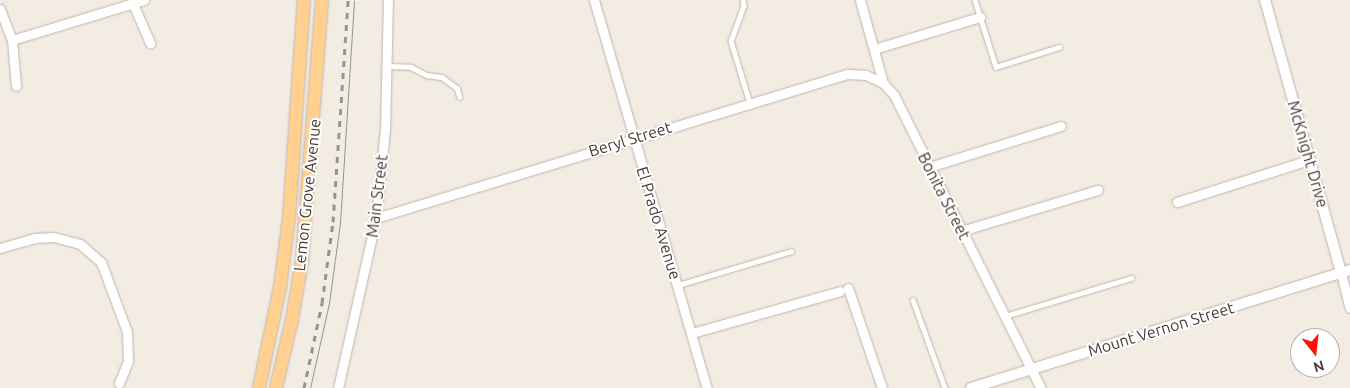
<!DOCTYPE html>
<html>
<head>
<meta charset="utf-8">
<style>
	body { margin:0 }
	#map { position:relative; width:1350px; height:388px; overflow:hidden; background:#f2ece3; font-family:Ubuntu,sans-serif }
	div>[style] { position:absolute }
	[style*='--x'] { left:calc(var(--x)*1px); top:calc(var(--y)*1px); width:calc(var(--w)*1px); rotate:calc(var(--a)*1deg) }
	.roads { filter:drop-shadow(0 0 1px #c1b5a9) drop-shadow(0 0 1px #c1b5a9) }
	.service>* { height:4.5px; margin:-2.25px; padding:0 2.25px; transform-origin:2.25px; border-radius:2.25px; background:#fff }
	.minor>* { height:9px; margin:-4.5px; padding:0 4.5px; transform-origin:4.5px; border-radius:4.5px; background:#fff }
	.tertiary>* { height:10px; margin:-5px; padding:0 5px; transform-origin:5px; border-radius:5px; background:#fff }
	.primary>* { height:12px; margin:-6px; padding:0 6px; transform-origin:6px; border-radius:6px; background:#ffd090 }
	.tram>* { height:1px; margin:-0.5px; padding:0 0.5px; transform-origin:0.5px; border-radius:0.5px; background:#949494 }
	.rail>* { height:3px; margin-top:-1.5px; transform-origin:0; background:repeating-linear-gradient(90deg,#949494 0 6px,transparent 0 12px) }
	span { translate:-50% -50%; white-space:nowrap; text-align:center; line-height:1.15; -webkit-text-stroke:4px #fff; paint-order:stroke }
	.street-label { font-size:16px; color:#443b33 }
	.north { position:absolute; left:1290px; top:328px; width:50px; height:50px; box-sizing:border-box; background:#fff; border:1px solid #b4b1ad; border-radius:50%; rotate:164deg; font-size:14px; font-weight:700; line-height:20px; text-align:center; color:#443b33 }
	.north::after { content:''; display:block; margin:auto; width:18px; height:22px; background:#ff100e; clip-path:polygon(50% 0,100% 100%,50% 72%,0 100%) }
</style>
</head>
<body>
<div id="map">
	<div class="roads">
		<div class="service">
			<i style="--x:743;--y:0;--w:6;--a:81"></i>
			<i style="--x:744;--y:6;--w:37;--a:110"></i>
			<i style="--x:731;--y:41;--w:65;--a:73"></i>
			<i style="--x:975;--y:0;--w:70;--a:72.6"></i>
			<i style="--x:996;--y:67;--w:66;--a:-17.6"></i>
			<i style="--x:388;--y:66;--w:23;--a:2"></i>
			<i style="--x:411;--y:67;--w:18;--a:27"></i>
			<i style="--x:427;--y:75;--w:15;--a:8"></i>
			<i style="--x:442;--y:77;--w:19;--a:36"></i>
			<i style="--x:457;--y:88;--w:9;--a:72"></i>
			<i style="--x:678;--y:285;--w:118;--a:-16.7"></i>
			<i style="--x:913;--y:300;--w:94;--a:70"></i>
			<i style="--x:1005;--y:316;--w:132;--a:-16.8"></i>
		</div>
		<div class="minor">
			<i style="--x:594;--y:0;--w:404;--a:73.8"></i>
			<i style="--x:860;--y:0;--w:86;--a:74.5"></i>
			<i style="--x:883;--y:83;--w:16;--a:47"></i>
			<i style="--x:894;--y:95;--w:328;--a:63.4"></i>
			<i style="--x:133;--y:4;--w:43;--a:66.4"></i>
			<i style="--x:0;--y:9;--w:33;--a:69"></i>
			<i style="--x:12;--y:40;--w:46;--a:85"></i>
			<i style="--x:12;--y:40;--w:138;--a:-16.9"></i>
			<i style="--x:874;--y:49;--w:111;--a:-16.8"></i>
			<i style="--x:929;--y:167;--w:138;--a:-17.3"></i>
			<i style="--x:1177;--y:202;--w:139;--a:-17.7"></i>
			<i style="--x:376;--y:218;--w:493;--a:-17"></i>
			<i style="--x:848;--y:74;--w:18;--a:3"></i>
			<i style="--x:866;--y:75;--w:19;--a:25"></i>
			<i style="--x:961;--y:231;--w:143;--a:-16.7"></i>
			<i style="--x:0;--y:248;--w:36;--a:-16"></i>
			<i style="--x:35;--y:238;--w:19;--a:-3"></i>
			<i style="--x:54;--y:237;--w:27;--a:15"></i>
			<i style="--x:80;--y:244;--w:28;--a:41"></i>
			<i style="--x:101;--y:262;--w:75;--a:69.6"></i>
			<i style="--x:127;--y:332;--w:29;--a:88"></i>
			<i style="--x:128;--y:361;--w:24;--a:112"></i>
			<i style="--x:1341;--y:273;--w:36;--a:76"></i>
			<i style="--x:848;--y:288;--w:106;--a:71.2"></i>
			<i style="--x:692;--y:333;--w:154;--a:-15.8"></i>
			<i style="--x:338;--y:388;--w:174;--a:-77.4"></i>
			<i style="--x:376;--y:218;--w:88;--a:-84.2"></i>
			<i style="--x:385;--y:130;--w:130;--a:-88.7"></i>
		</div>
		<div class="tertiary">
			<i style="--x:1265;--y:0;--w:283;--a:74.4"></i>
			<i style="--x:971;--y:388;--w:397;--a:-17.3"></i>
		</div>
		<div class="primary">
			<i style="--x:259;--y:388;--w:103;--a:-78.3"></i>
			<i style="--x:280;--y:287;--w:70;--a:-82.6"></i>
			<i style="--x:289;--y:218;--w:219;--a:-86.1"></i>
			<i style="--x:276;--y:388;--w:70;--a:-76.8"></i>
			<i style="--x:292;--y:320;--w:61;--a:-80.5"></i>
			<i style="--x:302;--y:260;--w:261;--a:-85.6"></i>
		</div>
	</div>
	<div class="tram">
		<i style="--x:310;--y:388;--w:87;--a:-77.4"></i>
		<i style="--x:329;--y:303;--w:81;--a:-82.2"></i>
		<i style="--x:340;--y:223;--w:223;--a:-86.4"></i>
	</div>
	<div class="rail">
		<i style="--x:304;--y:388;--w:87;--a:-78"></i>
		<i style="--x:322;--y:303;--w:82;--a:-82.3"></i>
		<i style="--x:333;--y:222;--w:223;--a:-86.1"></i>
	</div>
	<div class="street-label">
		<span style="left:630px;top:139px;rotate:-17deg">Beryl Street</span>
		<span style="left:1308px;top:154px;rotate:74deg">McKnight Drive</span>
		<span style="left:307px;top:195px;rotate:-84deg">Lemon Grove Avenue</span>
		<span style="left:377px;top:196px;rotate:-83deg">Main Street</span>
		<span style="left:944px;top:196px;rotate:63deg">Bonita Street</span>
		<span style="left:659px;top:223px;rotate:73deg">El Prado Avenue</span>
		<span style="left:1161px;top:329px;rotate:-17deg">Mount Vernon Street</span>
	</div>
	<div class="north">N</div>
</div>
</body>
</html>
